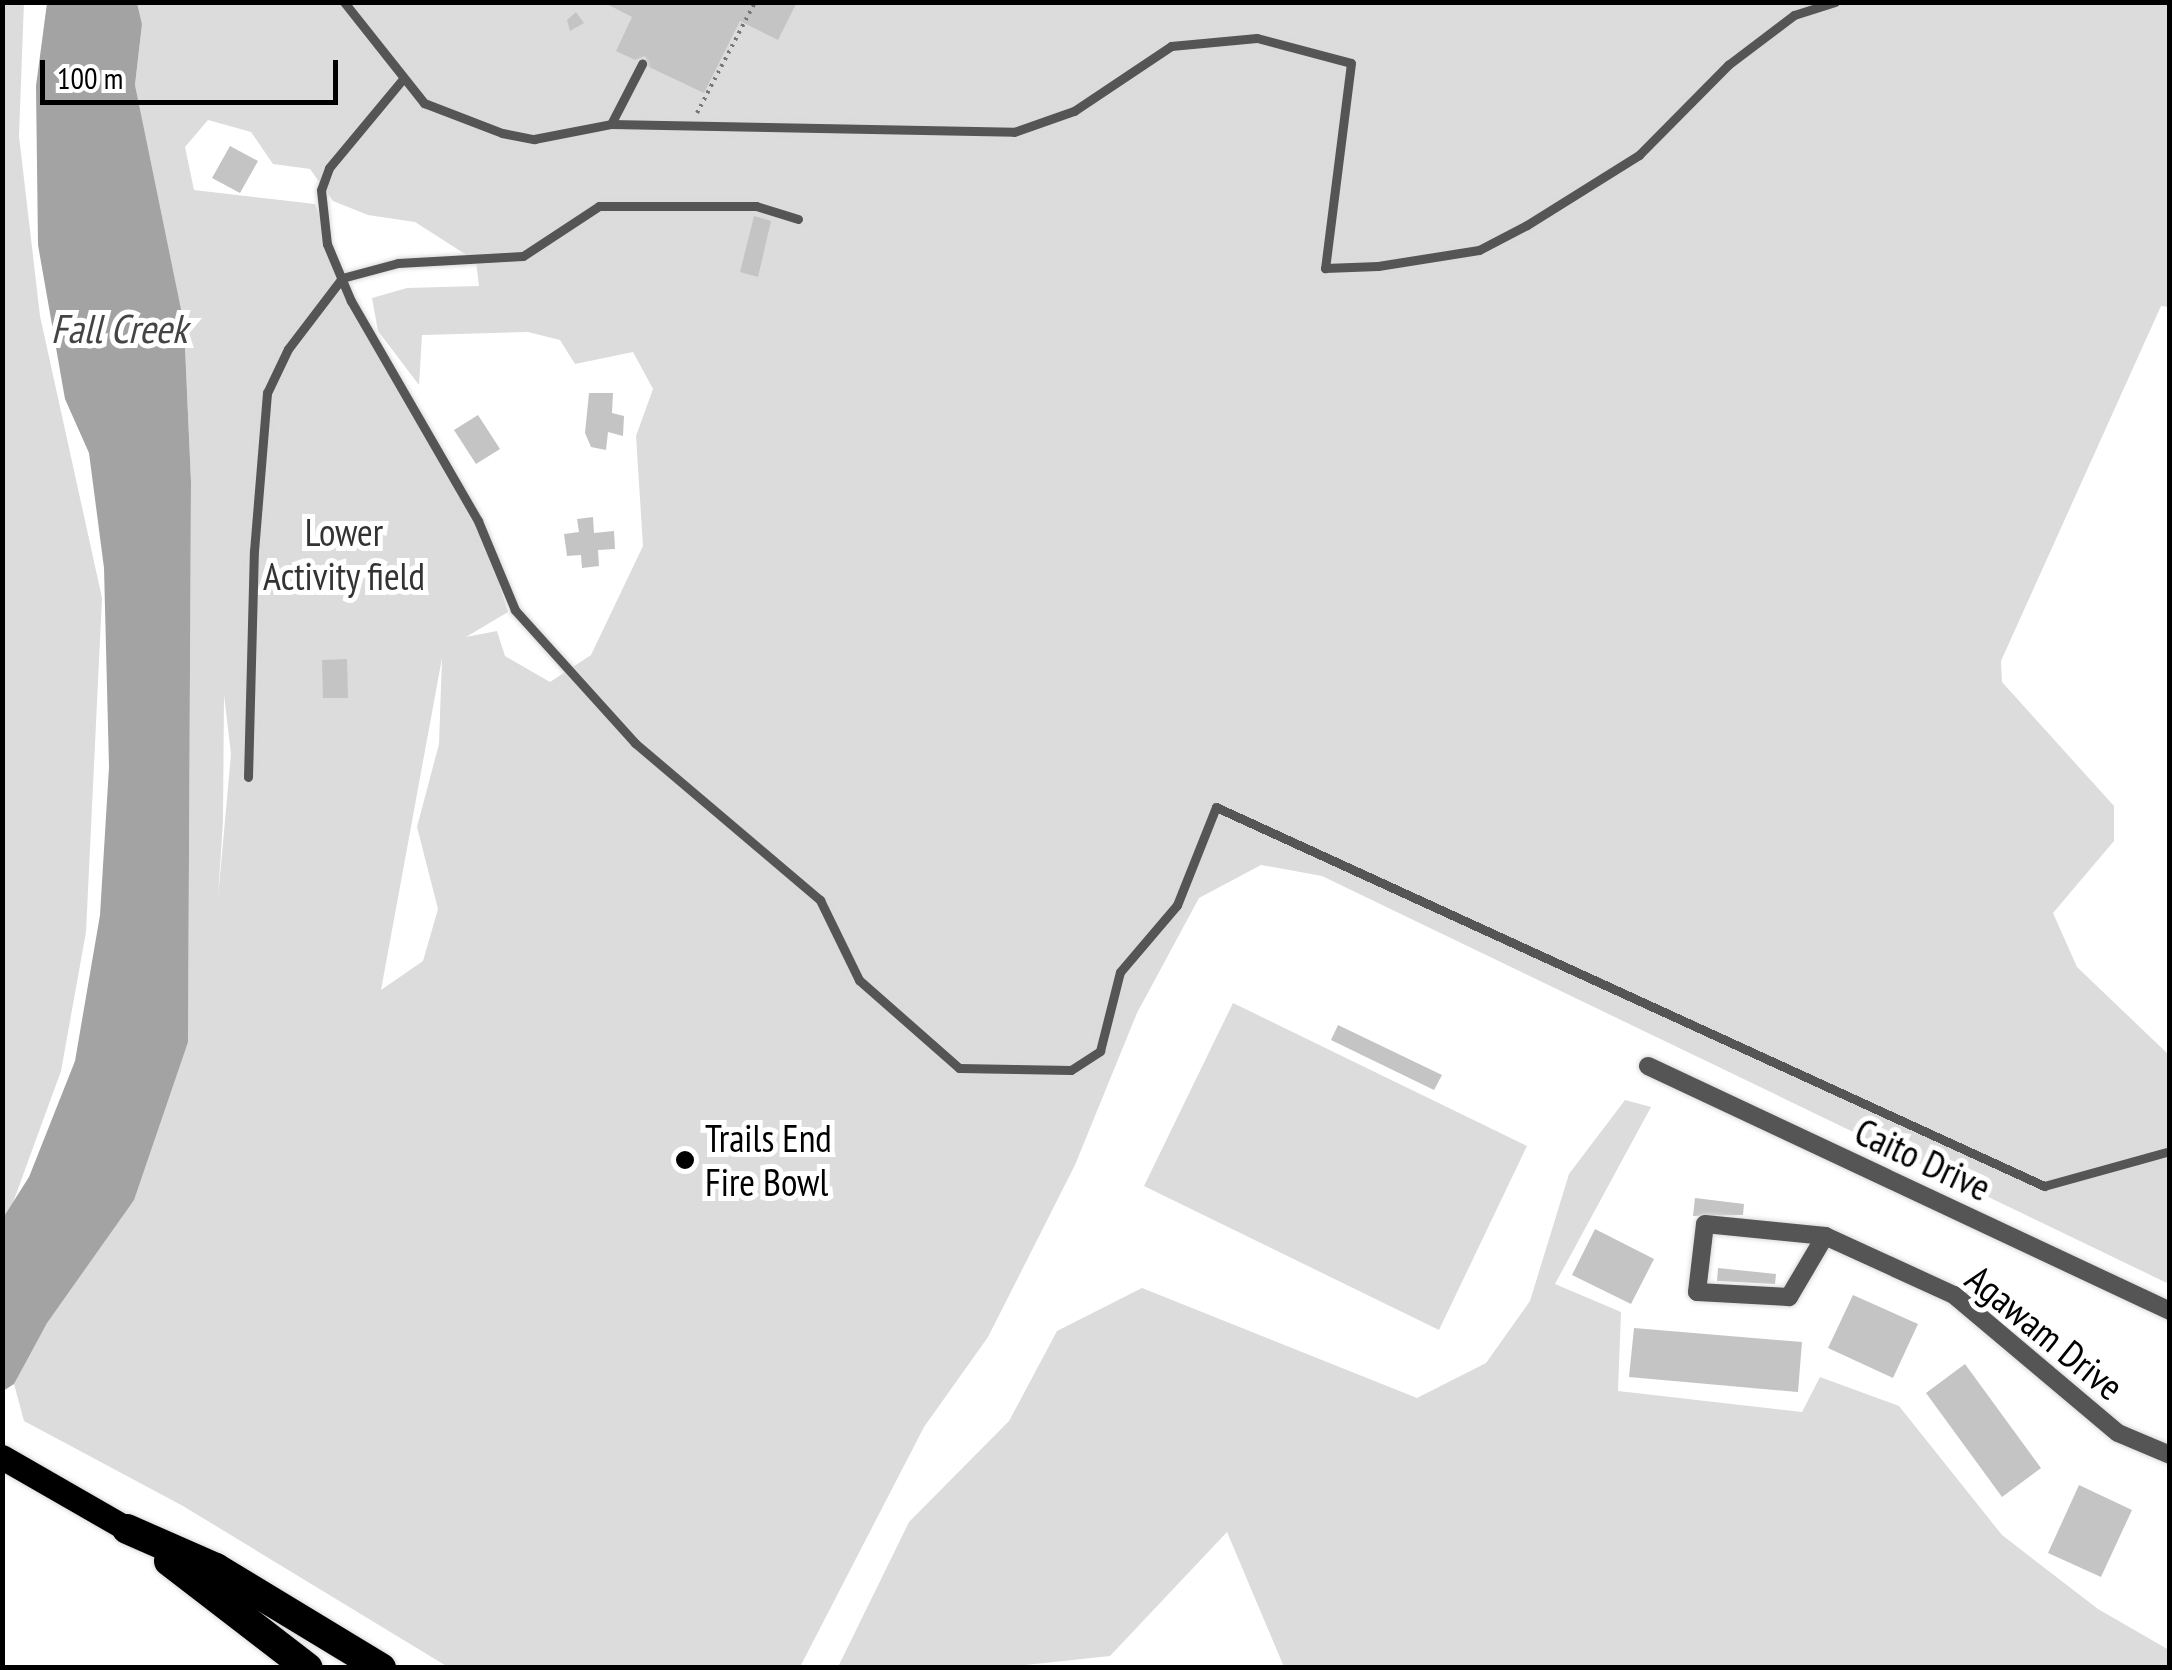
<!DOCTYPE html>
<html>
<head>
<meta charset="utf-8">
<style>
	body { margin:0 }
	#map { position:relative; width:2172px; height:1670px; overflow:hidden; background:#fff; font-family:"PT Sans Narrow",sans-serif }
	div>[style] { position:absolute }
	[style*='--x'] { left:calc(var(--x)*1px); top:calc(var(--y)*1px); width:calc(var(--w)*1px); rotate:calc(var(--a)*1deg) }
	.green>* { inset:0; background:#dcdcdc }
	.water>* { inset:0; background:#a3a3a3 }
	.building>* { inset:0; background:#c4c4c4 }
	.path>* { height:4px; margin-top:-2px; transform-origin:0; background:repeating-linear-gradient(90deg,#777 0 2.5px,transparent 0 7.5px) }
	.roads { filter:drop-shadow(0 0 2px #dbdbdb) drop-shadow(0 0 2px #dbdbdb) }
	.lane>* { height:9px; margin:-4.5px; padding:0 4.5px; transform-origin:4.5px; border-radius:4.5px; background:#555 }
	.street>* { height:18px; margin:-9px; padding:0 9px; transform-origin:9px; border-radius:9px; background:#555 }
	.primary>* { height:25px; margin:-12.5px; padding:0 12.5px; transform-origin:12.5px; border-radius:12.5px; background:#000 }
	.highway>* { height:30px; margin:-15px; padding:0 15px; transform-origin:15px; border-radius:15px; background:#000 }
	.dots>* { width:28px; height:28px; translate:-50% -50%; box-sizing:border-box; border:5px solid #fff; border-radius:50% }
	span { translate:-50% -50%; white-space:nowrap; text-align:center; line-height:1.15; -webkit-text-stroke:10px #fff; paint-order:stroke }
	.park-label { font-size:38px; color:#333 }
	.poi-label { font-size:38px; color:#000 }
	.left { translate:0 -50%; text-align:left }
	.street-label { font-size:38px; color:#000 }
	.water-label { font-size:40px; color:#444; font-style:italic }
	.frame { position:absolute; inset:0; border:5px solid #000; pointer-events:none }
	.scale { position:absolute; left:40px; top:60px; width:298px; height:45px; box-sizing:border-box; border:5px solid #000; border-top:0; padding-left:12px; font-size:30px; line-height:35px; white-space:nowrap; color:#000; -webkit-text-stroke:8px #fff; paint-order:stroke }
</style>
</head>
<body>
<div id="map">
	<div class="green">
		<i style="clip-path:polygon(24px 2px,19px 136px,40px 316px,102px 598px,86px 932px,61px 1071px,3px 1230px,2px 3px)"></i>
		<i style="clip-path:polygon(evenodd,137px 3px,2169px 3px,2169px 307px,2161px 306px,2001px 661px,2002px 682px,2114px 806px,2114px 841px,2053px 913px,2077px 967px,2169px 1055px,2169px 1284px,1322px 876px,1261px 865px,1199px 898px,1137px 1013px,1075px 1165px,988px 1337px,924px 1427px,800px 1667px,448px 1667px,183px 1506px,24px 1421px,14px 1384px,188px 1042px,191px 482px,185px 345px,135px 85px,142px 24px,137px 3px,208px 120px,251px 132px,273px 164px,310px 169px,333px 201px,368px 215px,415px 222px,476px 261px,479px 286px,407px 288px,372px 298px,378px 331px,419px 385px,422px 335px,528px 332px,560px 340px,575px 364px,633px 352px,653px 389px,636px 436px,643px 546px,591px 655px,550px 682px,505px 656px,497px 631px,466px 637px,508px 612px,480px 524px,344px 283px,315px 204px,194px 190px,185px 147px,208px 120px,137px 3px,442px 658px,439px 744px,417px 827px,438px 909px,423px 961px,381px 990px,442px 658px,137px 3px,224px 695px,231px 754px,218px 898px,223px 821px,224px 695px)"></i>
		<i style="clip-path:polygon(1233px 1003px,1527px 1146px,1439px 1330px,1144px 1186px)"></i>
		<i style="clip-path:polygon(1625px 1100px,1651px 1107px,1555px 1284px,1621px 1312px,1618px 1391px,1802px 1412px,1820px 1377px,1899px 1406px,2002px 1535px,2098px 1609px,2169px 1650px,2169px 1667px,1284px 1667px,1227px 1532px,1110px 1656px,998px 1668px,838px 1667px,909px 1522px,1009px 1421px,1057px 1331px,1142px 1288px,1417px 1398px,1486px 1363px,1530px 1301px,1569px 1174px)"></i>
	</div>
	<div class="water">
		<i style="clip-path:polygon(47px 3px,137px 3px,142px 24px,135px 85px,184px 324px,191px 482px,188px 1042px,134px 1200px,47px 1323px,14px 1384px,3px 1391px,3px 1218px,29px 1177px,75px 1061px,100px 915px,109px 767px,104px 568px,89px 453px,65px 399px,38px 245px,36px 86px)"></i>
	</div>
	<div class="building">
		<i style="clip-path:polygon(603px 2px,797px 2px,778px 40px,740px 21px,704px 93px,649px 67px,645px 56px,635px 60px,616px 51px,632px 17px)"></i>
		<i style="clip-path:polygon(576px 12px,584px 23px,570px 31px,567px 20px)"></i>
		<i style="clip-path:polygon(230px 146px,258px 161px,240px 193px,212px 178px)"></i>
		<i style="clip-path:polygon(754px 216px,771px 221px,758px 277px,740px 272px)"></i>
		<i style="clip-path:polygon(589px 393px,613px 393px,612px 413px,624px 416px,623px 436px,608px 432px,606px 450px,591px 447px,585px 433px)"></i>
		<i style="clip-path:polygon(478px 415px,500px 449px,476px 464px,454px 430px)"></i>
		<i style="clip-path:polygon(593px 517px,594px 533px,614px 531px,615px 549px,598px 550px,599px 566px,582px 568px,581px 555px,567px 556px,564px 534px,579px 532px,577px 519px)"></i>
		<i style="clip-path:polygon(395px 569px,396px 586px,367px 588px,366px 571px)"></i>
		<i style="clip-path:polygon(347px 659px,348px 698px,323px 698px,322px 660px)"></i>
		<i style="clip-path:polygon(1338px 1025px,1442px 1075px,1434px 1090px,1331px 1040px)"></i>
		<i style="clip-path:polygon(1695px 1198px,1744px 1204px,1743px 1215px,1693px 1216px)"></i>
		<i style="clip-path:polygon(1595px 1229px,1654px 1259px,1631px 1304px,1572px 1275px)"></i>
		<i style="clip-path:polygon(1718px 1268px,1776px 1274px,1775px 1284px,1717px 1281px)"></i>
		<i style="clip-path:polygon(1989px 1292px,2027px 1323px,2019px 1333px,1981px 1301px)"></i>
		<i style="clip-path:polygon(1853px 1295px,1918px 1324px,1893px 1378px,1828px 1348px)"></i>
		<i style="clip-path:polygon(1634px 1328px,1802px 1342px,1798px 1392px,1629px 1377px)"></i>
		<i style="clip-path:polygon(1965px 1364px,2041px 1468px,2002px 1497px,1926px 1393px)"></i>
		<i style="clip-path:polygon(2079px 1485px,2132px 1510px,2101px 1577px,2048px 1553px)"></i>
	</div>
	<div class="path">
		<i style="--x:697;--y:113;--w:125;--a:-62.4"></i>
	</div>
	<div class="roads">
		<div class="lane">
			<i style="--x:344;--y:2;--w:129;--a:51.6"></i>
			<i style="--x:424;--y:103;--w:84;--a:21"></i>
			<i style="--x:502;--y:133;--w:33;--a:11"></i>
			<i style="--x:534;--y:139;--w:78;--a:-11"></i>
			<i style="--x:611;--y:124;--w:68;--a:-62.7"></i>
			<i style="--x:402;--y:80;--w:114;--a:129.7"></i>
			<i style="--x:329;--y:168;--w:23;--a:110"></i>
			<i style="--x:321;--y:190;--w:54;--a:83.7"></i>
			<i style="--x:327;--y:244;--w:62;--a:67.2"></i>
			<i style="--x:351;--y:301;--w:254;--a:60"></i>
			<i style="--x:478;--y:521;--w:96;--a:67.4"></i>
			<i style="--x:515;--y:610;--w:179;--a:47.9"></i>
			<i style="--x:635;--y:743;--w:243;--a:40.3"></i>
			<i style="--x:820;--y:900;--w:89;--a:64"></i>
			<i style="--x:859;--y:980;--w:133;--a:41.3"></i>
			<i style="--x:959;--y:1068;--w:112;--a:1"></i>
			<i style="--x:1071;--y:1070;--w:35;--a:-33"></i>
			<i style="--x:1100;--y:1051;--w:81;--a:-75.8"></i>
			<i style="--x:1120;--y:972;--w:88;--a:-49.6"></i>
			<i style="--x:1177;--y:905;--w:105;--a:-68.3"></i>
			<i style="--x:1216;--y:807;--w:911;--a:24.59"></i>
			<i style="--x:2044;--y:1186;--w:131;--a:-15.5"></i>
			<i style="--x:611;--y:124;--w:403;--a:1.1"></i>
			<i style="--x:1014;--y:132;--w:64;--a:-19.3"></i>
			<i style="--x:1074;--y:111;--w:117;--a:-33.8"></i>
			<i style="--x:1171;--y:46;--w:86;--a:-5.3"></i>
			<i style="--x:1257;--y:38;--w:97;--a:14.9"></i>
			<i style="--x:1351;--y:63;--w:207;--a:97.2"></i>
			<i style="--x:1325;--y:268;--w:53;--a:-2.2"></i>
			<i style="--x:1378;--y:266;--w:102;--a:-9"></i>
			<i style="--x:1479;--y:250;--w:54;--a:-27.5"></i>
			<i style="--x:1527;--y:225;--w:132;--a:-32"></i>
			<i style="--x:1639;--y:155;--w:127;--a:-45.3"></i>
			<i style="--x:1728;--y:65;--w:83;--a:-37.1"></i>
			<i style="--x:1794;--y:15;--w:43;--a:-17.6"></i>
			<i style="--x:248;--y:777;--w:226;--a:-88.5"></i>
			<i style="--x:254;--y:551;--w:159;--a:-85.3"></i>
			<i style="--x:267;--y:393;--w:49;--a:-64.5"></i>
			<i style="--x:288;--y:349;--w:89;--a:-52.7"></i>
			<i style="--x:342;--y:278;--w:58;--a:-15"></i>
			<i style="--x:398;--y:263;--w:125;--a:-3.2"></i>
			<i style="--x:523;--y:256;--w:91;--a:-33.3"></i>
			<i style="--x:599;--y:206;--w:157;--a:0"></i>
			<i style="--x:756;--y:206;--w:44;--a:17.2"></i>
		</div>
		<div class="street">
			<i style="--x:1648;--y:1066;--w:577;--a:25.14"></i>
			<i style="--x:1705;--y:1224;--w:121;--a:5.7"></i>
			<i style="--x:1825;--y:1236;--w:71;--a:120.5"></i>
			<i style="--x:1789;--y:1297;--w:92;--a:-176.9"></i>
			<i style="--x:1697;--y:1292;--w:68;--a:-83.3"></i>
			<i style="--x:1825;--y:1236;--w:142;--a:24.6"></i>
			<i style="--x:1954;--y:1295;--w:214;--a:40.1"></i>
			<i style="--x:2118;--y:1433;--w:56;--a:22.9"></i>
		</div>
		<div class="primary">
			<i style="--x:2;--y:1457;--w:144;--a:29.9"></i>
		</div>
		<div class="highway">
			<i style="--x:127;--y:1529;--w:97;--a:23.7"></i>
			<i style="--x:216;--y:1568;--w:193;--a:31.2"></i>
			<i style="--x:169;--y:1561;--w:175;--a:37.6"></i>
		</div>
	</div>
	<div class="dots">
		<i style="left:685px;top:1160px;background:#000"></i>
	</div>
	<div class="park-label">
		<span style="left:344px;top:554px">Lower<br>Activity field</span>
	</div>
	<div class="poi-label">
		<span class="left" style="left:705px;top:1160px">Trails End<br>Fire Bowl</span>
	</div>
	<div class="street-label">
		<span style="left:1923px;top:1159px;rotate:25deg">Caito Drive</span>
		<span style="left:2045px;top:1332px;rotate:39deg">Agawam Drive</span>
	</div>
	<div class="water-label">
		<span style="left:119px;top:328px">Fall Creek</span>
	</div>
	<div class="frame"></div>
	<div class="scale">100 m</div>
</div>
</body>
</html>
